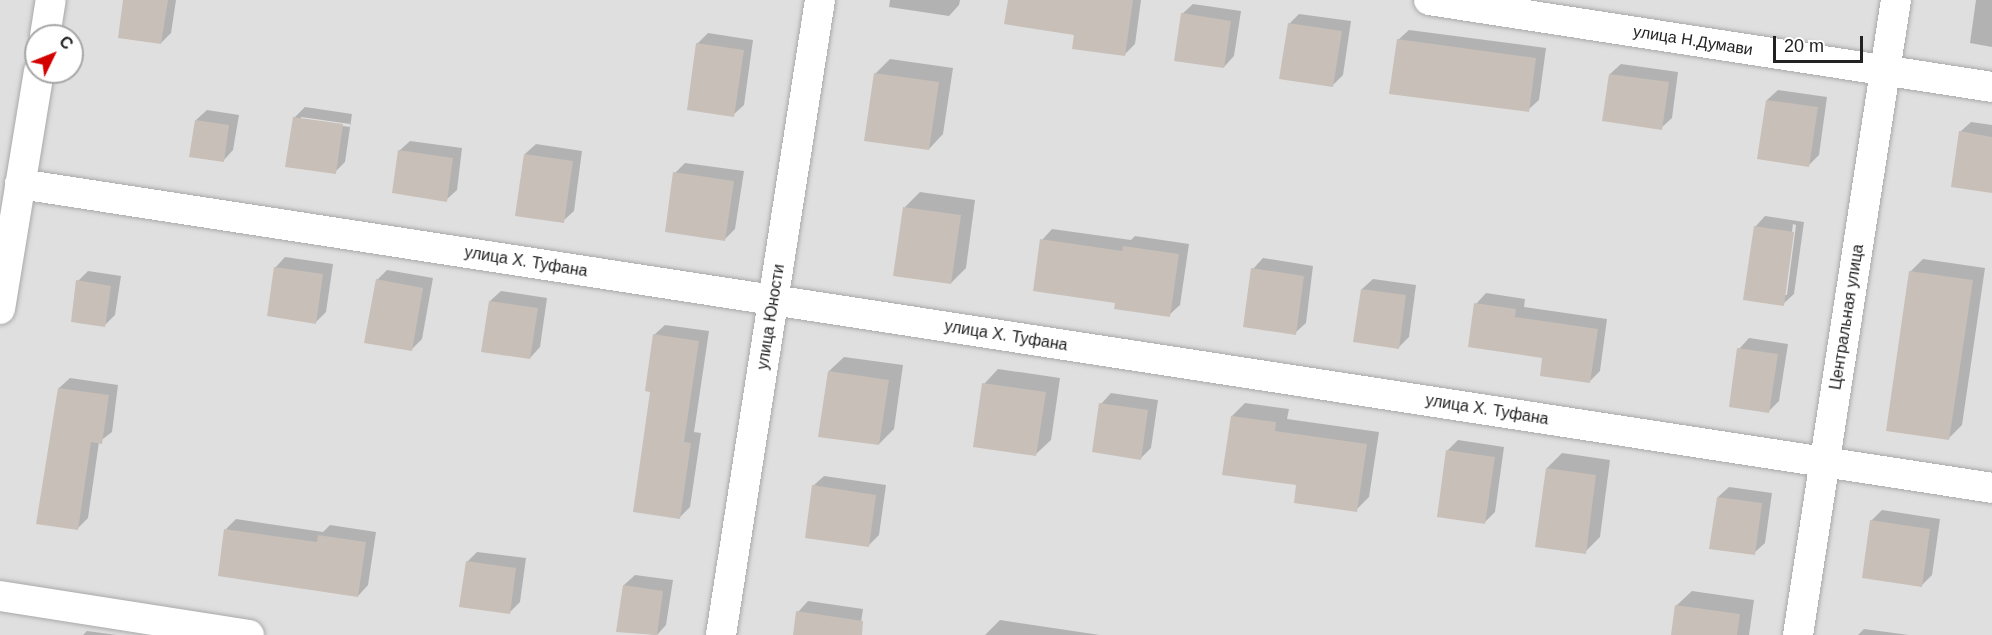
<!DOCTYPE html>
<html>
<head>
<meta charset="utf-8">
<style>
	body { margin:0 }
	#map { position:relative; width:1992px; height:635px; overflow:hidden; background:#f2efe9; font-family:Arial,sans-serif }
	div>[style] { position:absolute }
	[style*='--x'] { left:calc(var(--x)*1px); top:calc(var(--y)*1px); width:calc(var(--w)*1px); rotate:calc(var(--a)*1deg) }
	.residential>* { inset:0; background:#e0dfdf }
	.shadow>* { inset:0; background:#0003 }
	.building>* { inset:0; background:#c7bfb8 }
	.roads { filter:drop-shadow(0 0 2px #a9a9a9) drop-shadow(0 0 2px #a9a9a9) }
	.minor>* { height:30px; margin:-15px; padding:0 15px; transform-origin:15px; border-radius:15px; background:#fff }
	span { translate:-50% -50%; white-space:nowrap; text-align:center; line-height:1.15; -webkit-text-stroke:4.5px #fff; paint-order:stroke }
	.street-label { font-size:16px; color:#222 }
	.north { position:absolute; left:24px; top:24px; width:60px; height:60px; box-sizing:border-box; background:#fff; border:2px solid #a7a7a7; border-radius:50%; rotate:47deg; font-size:16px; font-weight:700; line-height:24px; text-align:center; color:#222 }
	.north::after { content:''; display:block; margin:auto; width:21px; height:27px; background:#d40000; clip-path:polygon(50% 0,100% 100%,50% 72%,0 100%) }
	.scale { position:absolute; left:1773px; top:36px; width:90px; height:27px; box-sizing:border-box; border:3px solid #222; border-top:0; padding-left:8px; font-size:18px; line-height:21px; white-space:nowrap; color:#222; -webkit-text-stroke:4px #fff; paint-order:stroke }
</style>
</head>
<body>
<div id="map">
	<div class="residential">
		<i style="clip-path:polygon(evenodd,0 0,1992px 0,1992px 635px,0 635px,0 0,36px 36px,72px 36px,72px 72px,36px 72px,36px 36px)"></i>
	</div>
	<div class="shadow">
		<i style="clip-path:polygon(125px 0,176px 0,171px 33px,161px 43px)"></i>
		<i style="clip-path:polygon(890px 0,960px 0,959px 5px,949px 16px,889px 7px)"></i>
		<i style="clip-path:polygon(1009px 0,1141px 0,1135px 44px,1124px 55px)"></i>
		<i style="clip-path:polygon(1976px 0,1992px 0,1992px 47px,1970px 43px)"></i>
		<i style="clip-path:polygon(1193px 4px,1241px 11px,1234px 56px,1224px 67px,1182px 14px)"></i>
		<i style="clip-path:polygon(1299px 14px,1351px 21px,1343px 75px,1333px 85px,1289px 24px)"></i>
		<i style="clip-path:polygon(1409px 30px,1546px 48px,1539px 100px,1528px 110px,1398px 40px)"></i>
		<i style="clip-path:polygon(708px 33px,753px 40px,744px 105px,733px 115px,697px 44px)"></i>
		<i style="clip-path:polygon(890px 59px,953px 68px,943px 134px,929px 149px,875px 74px)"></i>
		<i style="clip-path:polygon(1621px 64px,1678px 72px,1672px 118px,1661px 128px,1610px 74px)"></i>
		<i style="clip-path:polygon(1778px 90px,1827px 97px,1819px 155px,1809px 165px,1767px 100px)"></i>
		<i style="clip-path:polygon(evenodd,305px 107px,352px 114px,345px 162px,335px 172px,294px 118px,305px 107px,301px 117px,350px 124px,350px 127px,301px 120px,301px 117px)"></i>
		<i style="clip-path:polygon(207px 110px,239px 115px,233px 150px,223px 161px,196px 120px)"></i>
		<i style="clip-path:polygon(1971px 122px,1992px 125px,1992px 191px,1960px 132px)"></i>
		<i style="clip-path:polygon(410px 141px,462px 148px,457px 190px,446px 200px,399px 151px)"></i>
		<i style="clip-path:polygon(536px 144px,582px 151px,574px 211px,563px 221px,525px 154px)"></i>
		<i style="clip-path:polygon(685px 163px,744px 171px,735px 229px,725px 239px,675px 173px)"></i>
		<i style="clip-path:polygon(920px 192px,975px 200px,966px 268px,951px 283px,905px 207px)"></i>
		<i style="clip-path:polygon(evenodd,1765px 216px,1804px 222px,1794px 294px,1783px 304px,1755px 227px,1765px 216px,1793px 224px,1796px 225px,1787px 295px,1784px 295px,1793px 224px)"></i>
		<i style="clip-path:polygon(1052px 229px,1131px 240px,1135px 236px,1189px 244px,1180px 305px,1169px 315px,1117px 301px,1042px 240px)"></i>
		<i style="clip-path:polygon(285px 257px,333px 264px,326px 312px,316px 322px,275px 268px)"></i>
		<i style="clip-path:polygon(1263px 258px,1313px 266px,1306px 323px,1295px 333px,1253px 269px)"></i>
		<i style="clip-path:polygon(1923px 259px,1985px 268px,1962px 425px,1949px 438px,1910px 272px)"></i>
		<i style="clip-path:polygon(387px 270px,433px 278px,422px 339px,412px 349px,377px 280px)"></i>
		<i style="clip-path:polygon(88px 271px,121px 276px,115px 315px,105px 325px,78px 281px)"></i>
		<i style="clip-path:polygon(1373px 279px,1416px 285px,1409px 337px,1399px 347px,1362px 289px)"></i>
		<i style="clip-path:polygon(501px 291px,547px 298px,540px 347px,530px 358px,490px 301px)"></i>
		<i style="clip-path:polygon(1486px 293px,1525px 299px,1524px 307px,1607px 319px,1600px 371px,1589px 382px,1544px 357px,1476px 304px)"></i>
		<i style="clip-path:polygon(665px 325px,709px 331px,694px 432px,701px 433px,690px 507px,680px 517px,652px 390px,654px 335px)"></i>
		<i style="clip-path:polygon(1749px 338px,1788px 344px,1779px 401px,1769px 411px,1739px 349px)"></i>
		<i style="clip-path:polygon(844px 357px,903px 365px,894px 429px,879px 444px,829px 371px)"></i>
		<i style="clip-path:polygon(998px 369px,1060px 378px,1051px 440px,1036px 454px,984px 384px)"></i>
		<i style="clip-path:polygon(70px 378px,118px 385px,112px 432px,99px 442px,88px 518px,78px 528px,59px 388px)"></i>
		<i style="clip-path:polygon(1111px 393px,1158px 400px,1151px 448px,1141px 458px,1101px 404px)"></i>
		<i style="clip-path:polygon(1245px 403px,1289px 409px,1287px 419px,1379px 432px,1369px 497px,1356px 510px,1232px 416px)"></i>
		<i style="clip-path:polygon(1458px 440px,1504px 447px,1495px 512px,1485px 522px,1448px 450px)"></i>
		<i style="clip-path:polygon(1562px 453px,1610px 460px,1600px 537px,1585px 552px,1547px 468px)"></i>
		<i style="clip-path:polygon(824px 476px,886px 485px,879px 535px,868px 546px,813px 486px)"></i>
		<i style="clip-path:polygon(1729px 487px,1772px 493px,1765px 543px,1754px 553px,1718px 497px)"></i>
		<i style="clip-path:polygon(1882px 510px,1940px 519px,1932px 575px,1921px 586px,1871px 521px)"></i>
		<i style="clip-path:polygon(236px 519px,323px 532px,330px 525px,376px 532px,368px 585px,358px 596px,226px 529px)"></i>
		<i style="clip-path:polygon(477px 552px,526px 558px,520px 602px,509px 613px,467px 562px)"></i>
		<i style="clip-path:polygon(635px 575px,673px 580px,666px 625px,657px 635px,618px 630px,624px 585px)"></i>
		<i style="clip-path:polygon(1692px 591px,1754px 600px,1749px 635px,1673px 635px,1677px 605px)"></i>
		<i style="clip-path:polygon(808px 601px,863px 609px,859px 635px,794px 635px,798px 612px)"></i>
		<i style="clip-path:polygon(1000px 620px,1100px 635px,985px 635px)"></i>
		<i style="clip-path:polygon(1864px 629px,1909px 635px,1858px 635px)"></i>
		<i style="clip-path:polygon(87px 631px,117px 635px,83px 635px)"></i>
	</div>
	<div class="building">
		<i style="clip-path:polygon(123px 0,168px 0,161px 44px,118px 38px)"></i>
		<i style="clip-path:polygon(1008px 0,1133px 0,1125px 56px,1072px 49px,1074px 35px,1004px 24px)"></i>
		<i style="clip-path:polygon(1181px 13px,1231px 21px,1224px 68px,1174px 61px)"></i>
		<i style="clip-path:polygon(1288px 23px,1342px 31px,1333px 87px,1279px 79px)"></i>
		<i style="clip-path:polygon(1397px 39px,1536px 58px,1529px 112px,1389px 94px)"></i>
		<i style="clip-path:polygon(696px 43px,744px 50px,734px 117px,687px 110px)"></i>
		<i style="clip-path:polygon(874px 73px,939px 82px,929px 150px,864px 141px)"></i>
		<i style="clip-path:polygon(1609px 74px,1669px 82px,1662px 130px,1602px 121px)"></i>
		<i style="clip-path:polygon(1766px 100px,1818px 107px,1809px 167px,1757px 159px)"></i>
		<i style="clip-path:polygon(293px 117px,343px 124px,336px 174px,285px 167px)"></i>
		<i style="clip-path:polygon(195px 120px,229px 125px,224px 162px,189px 157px)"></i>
		<i style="clip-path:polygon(1959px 131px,1992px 137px,1992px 193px,1951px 187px)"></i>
		<i style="clip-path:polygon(398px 150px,453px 158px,447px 202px,392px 193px)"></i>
		<i style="clip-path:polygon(524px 154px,573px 161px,564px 223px,515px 216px)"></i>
		<i style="clip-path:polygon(673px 172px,734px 181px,725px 241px,665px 232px)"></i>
		<i style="clip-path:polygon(903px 207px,961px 215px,951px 284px,893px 276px)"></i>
		<i style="clip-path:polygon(1754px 226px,1794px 232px,1784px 306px,1743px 300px)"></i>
		<i style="clip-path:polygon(1040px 239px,1122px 251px,1123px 246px,1179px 254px,1170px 317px,1114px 309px,1115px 303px,1033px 291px)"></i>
		<i style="clip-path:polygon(274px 267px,323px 274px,316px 324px,267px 316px)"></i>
		<i style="clip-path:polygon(1251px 268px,1304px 276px,1296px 335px,1243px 327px)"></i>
		<i style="clip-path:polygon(1909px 271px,1973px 280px,1949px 440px,1886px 431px)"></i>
		<i style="clip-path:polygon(376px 279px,423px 288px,412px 351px,364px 343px)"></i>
		<i style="clip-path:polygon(76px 280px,111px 286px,105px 327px,71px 322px)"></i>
		<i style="clip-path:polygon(1361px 289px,1406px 295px,1399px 349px,1353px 342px)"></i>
		<i style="clip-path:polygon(489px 301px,538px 308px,530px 359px,481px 352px)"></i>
		<i style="clip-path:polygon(1474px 303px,1516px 309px,1515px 317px,1598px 329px,1590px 383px,1540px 376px,1542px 358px,1468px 347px)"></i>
		<i style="clip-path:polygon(653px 334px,699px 341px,684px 442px,691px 443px,680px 519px,633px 512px,650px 392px,645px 391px)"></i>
		<i style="clip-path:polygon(1737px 348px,1778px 354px,1769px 413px,1729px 407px)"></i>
		<i style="clip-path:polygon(828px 371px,889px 380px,879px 445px,818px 437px)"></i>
		<i style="clip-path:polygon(982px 383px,1046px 392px,1036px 456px,973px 447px)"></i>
		<i style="clip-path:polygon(58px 388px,109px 395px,102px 444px,91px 442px,78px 530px,36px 524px)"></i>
		<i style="clip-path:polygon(1099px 403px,1148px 410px,1141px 460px,1092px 452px)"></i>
		<i style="clip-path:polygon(1231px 416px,1276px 422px,1275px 431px,1367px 444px,1357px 512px,1294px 503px,1296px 485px,1222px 475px)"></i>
		<i style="clip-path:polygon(1446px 450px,1495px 457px,1485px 524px,1437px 517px)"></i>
		<i style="clip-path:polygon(1546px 468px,1596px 475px,1586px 554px,1535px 547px)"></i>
		<i style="clip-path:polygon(812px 485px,876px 495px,869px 547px,805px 538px)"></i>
		<i style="clip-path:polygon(1717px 497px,1762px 503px,1755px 555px,1709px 549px)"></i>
		<i style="clip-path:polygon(1870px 520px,1930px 529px,1922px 587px,1862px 578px)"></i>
		<i style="clip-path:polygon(224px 529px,317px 542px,318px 535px,366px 542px,358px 597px,218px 576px)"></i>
		<i style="clip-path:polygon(466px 561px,516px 568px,510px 614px,459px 607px)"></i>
		<i style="clip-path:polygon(623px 585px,663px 591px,657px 635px,616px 632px)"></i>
		<i style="clip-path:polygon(1675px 605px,1740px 614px,1737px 635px,1671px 635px)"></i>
		<i style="clip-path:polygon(796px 611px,863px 621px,862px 635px,793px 635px)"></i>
	</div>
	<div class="roads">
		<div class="minor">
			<i style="--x:1429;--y:0;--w:570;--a:8.78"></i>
			<i style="--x:45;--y:36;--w:36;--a:-81"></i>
			<i style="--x:20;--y:184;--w:1995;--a:8.76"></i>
			<i style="--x:0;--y:309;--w:240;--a:-80.7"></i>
			<i style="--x:0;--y:596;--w:252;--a:8.9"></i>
			<i style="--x:721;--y:635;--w:643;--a:-81.14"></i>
			<i style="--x:1798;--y:635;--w:643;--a:-81.23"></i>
		</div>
	</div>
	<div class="street-label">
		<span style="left:1693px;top:41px;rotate:9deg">улица Н.Думави</span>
		<span style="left:526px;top:262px;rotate:9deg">улица Х. Туфана</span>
		<span style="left:771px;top:317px;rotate:-81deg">улица Юности</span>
		<span style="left:1847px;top:317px;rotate:-81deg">Центральная улица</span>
		<span style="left:1006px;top:336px;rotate:9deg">улица Х. Туфана</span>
		<span style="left:1487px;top:410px;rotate:9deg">улица Х. Туфана</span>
	</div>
	<div class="north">С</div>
	<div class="scale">20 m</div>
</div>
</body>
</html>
